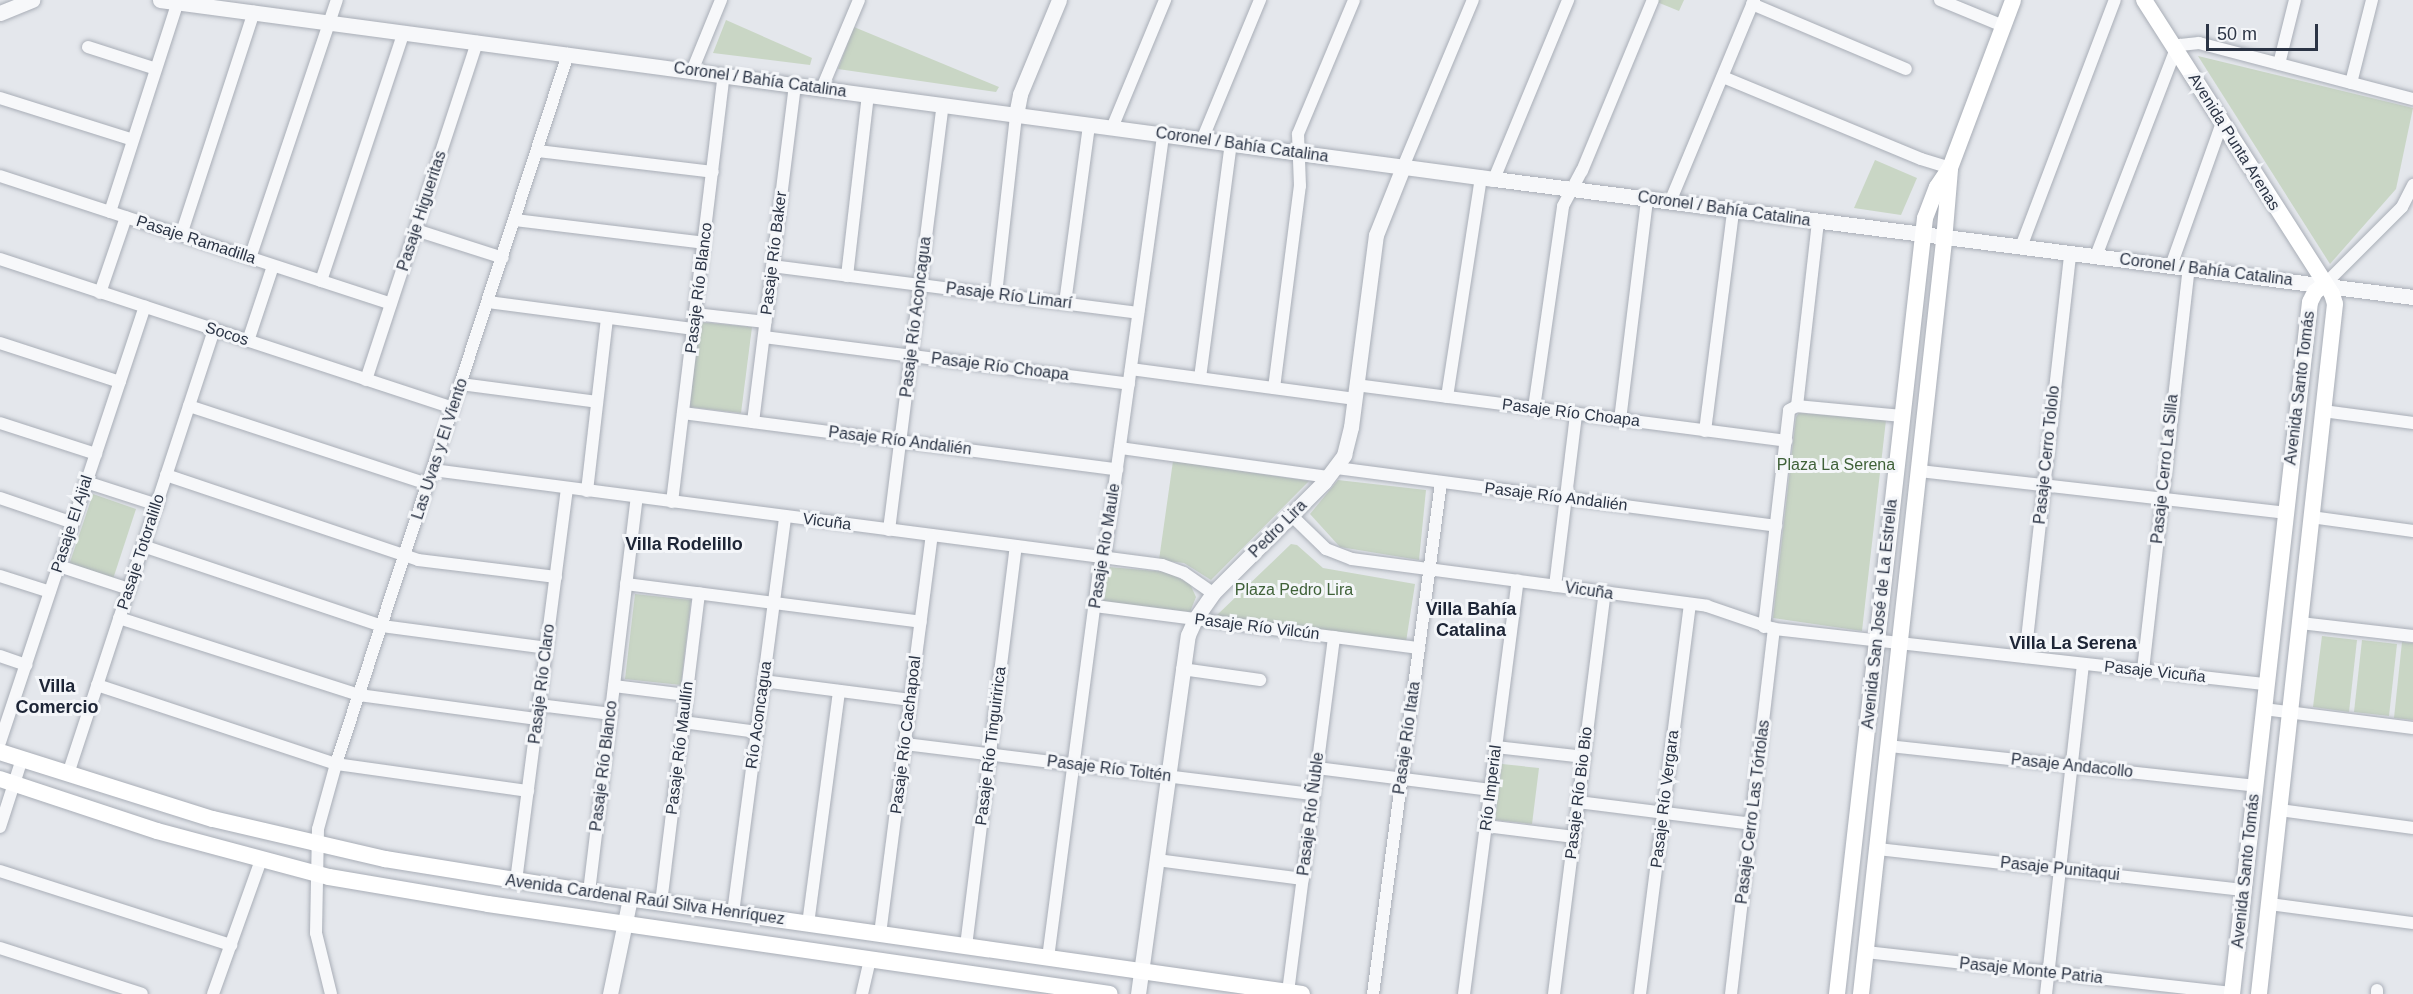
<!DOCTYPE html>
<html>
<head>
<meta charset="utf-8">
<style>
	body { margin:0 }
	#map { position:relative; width:2413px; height:994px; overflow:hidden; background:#e4e7ec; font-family:Arial,sans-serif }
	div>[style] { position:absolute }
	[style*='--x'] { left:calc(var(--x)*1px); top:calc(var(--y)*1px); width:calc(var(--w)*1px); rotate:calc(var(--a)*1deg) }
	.green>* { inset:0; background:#c9d6c5 }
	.roads { filter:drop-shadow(0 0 2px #a9aeb7) drop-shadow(0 0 2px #a9aeb7) }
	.minor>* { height:12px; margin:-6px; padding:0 6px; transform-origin:6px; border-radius:6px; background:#f7f8fa }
	.tertiary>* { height:15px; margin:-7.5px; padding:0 7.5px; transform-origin:7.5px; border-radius:7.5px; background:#f7f8fa }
	.secondary>* { height:16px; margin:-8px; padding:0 8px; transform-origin:8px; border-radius:8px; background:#fff }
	span { translate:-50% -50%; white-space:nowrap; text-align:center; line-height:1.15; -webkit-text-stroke:6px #f4f6f9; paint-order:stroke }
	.street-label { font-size:16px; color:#2b3445 }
	.park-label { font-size:16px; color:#3f6138 }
	.neighbourhood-label { font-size:18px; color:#1d2536; font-weight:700 }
	.scale { position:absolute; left:2206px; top:24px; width:112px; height:27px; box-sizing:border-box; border:3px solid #2b3445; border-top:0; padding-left:8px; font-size:18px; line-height:21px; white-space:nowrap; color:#2b3445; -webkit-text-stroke:4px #f4f6f9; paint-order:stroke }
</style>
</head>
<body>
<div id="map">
	<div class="green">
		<i style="clip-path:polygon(1658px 0,1684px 0,1679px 11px,1657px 2px)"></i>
		<i style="clip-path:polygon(726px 20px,812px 58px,810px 65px,713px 53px)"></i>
		<i style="clip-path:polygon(854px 27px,999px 87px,996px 92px,838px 69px)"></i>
		<i style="clip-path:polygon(2198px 56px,2413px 108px,2396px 189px,2330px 264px)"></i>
		<i style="clip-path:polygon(1875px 160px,1917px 178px,1901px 215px,1854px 208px)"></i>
		<i style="clip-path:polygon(699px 322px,752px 327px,741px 413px,690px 407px)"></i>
		<i style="clip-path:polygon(1799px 413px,1886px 420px,1862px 631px,1773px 618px,1796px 417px)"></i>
		<i style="clip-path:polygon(1173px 461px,1309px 481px,1211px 580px,1184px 563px,1159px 560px)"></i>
		<i style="clip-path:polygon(1338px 480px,1426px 490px,1419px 560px,1340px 547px,1310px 514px)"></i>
		<i style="clip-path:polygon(93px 494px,136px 509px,113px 579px,69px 565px)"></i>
		<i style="clip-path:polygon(1291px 544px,1297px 545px,1323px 568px,1415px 584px,1406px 642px,1216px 616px)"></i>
		<i style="clip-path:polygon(1109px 567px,1167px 572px,1190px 584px,1196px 597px,1190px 612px,1105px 602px,1101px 597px,1104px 572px)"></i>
		<i style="clip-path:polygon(635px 594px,691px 600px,681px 685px,625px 679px)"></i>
		<i style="clip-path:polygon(2322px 636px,2357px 640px,2349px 712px,2313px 707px)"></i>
		<i style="clip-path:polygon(2362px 640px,2397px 644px,2389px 716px,2354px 712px)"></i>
		<i style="clip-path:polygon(2402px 642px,2413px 643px,2413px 720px,2394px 718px)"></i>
		<i style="clip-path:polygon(1502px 764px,1539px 768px,1532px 824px,1495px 820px)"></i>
	</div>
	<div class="roads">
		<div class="minor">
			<i style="--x:1940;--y:0;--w:68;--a:22.4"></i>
			<i style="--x:1752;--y:4;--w:167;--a:22.9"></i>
			<i style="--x:88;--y:47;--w:71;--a:17.9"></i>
			<i style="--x:2279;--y:64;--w:66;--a:-76"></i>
			<i style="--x:692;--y:71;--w:77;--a:-67.8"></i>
			<i style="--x:1723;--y:77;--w:214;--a:22.5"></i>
			<i style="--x:1921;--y:159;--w:30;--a:17"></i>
			<i style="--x:2351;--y:83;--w:86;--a:-75.8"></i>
			<i style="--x:822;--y:88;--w:95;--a:-67.2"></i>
			<i style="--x:0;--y:98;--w:139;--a:17.5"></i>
			<i style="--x:1112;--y:128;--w:139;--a:-67.5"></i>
			<i style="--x:1202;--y:140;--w:152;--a:-67.5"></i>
			<i style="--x:538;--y:151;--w:176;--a:6.8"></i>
			<i style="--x:1403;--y:167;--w:181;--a:-67.3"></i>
			<i style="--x:0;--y:176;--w:411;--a:18.1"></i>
			<i style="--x:1494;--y:179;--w:194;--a:-67.5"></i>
			<i style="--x:1670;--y:202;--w:219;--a:-67.4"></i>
			<i style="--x:110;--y:212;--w:221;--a:-72.1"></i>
			<i style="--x:515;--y:220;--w:190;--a:6.9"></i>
			<i style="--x:416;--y:230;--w:91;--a:17.8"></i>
			<i style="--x:181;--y:235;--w:235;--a:-71.9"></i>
			<i style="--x:2021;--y:247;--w:264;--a:-69.2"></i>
			<i style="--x:2096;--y:256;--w:222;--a:-68.9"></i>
			<i style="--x:2176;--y:49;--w:6;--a:-45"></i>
			<i style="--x:2180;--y:45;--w:19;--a:-6"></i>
			<i style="--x:2199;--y:43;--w:221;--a:14.7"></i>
			<i style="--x:250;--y:258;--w:272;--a:-71.4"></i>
			<i style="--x:0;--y:259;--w:477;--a:18.2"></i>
			<i style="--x:772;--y:266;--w:369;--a:7.3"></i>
			<i style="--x:2171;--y:266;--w:152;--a:-70.4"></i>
			<i style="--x:847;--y:276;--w:182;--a:-83.4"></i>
			<i style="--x:321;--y:281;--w:262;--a:-71.6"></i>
			<i style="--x:2324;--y:285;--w:110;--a:-45"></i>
			<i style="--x:2402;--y:207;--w:25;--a:-63"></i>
			<i style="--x:100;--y:293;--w:80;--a:-71.1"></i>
			<i style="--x:996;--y:294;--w:180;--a:-83.6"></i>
			<i style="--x:488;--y:302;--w:208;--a:7.5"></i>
			<i style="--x:1065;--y:303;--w:180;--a:-82.3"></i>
			<i style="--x:695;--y:314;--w:71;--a:6.4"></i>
			<i style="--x:764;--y:337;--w:368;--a:7.3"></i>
			<i style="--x:248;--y:341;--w:79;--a:-71.6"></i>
			<i style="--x:0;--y:343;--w:126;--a:18"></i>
			<i style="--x:1131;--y:369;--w:226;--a:7.6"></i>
			<i style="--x:1200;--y:378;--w:236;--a:-82.5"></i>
			<i style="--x:366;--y:380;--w:356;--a:-71.8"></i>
			<i style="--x:461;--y:384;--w:137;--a:7.5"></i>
			<i style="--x:1356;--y:385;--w:434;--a:7.4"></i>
			<i style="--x:1274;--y:388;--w:204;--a:-82.7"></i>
			<i style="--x:1300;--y:186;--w:52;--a:-92.2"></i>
			<i style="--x:1298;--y:134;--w:145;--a:-67.3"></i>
			<i style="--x:1447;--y:397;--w:223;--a:-81.2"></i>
			<i style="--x:189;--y:406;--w:251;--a:18.1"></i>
			<i style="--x:1797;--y:406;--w:185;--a:-83.5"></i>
			<i style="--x:1534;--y:408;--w:204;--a:-81.8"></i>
			<i style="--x:1563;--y:206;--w:40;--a:-62"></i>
			<i style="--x:1582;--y:171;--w:185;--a:-67.5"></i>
			<i style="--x:2323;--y:411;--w:91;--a:7.6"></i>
			<i style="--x:683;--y:413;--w:438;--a:7.4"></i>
			<i style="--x:1620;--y:420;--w:223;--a:-83"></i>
			<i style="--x:753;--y:422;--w:340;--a:-82.9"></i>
			<i style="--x:0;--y:423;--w:101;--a:17.9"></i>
			<i style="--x:1705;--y:431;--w:222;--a:-82.7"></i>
			<i style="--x:1120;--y:448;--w:211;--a:7.9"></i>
			<i style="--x:1337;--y:468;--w:443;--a:7.5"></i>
			<i style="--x:433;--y:470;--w:735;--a:7.42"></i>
			<i style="--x:1162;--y:565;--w:23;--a:20"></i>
			<i style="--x:1184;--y:573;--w:35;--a:35"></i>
			<i style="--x:1919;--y:471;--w:369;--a:6.5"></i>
			<i style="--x:166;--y:475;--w:266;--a:18.6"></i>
			<i style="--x:418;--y:560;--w:139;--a:7"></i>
			<i style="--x:86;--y:482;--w:75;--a:17.9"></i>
			<i style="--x:587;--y:491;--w:174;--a:-83.4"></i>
			<i style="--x:0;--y:498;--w:77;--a:18.9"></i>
			<i style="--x:672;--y:502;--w:430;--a:-83.1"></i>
			<i style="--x:1291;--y:515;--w:49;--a:44.2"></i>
			<i style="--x:1326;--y:549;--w:28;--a:21"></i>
			<i style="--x:1352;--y:559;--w:358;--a:7.5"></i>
			<i style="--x:1707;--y:606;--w:71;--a:18.9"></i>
			<i style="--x:1774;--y:629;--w:496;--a:6.4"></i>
			<i style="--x:2311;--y:517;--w:103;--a:7.8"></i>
			<i style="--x:889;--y:530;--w:428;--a:-82.8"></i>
			<i style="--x:143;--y:546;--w:252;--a:18.5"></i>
			<i style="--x:382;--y:626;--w:165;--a:7.6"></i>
			<i style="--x:59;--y:566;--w:74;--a:18.2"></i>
			<i style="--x:0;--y:576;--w:52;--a:17.7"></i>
			<i style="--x:626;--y:584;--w:297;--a:7.3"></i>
			<i style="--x:1555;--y:586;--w:173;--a:-83"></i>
			<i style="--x:1095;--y:606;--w:327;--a:7.4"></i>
			<i style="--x:119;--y:618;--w:252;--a:17.8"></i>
			<i style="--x:359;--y:695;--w:180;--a:7.7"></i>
			<i style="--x:2300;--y:623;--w:114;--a:6.6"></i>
			<i style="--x:1764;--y:627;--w:218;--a:-83.4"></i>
			<i style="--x:1789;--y:410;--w:9;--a:-27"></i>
			<i style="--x:1797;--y:406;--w:105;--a:5.4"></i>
			<i style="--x:0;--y:656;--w:28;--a:19"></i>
			<i style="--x:2025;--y:657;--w:406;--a:-83.6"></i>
			<i style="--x:1182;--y:669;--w:79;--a:8"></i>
			<i style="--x:2143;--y:670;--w:405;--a:-83.5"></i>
			<i style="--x:763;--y:681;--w:149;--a:7.3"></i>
			<i style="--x:97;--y:685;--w:252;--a:18.3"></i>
			<i style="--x:336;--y:764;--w:194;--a:8"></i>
			<i style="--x:614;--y:686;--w:73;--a:7.1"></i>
			<i style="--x:539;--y:705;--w:73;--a:7.1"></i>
			<i style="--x:2264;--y:709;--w:150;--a:7.3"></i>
			<i style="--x:683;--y:722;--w:75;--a:7.7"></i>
			<i style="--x:0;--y:742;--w:459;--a:-71.6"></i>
			<i style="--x:905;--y:744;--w:412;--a:7"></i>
			<i style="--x:1889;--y:746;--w:368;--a:6.2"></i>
			<i style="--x:1496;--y:747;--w:89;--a:6.5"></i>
			<i style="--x:1317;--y:768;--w:175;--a:7.2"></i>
			<i style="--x:68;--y:774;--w:467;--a:-71.8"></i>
			<i style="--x:1578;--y:802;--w:174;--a:7.2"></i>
			<i style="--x:2280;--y:810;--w:134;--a:7.7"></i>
			<i style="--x:1486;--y:826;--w:89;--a:7.1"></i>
			<i style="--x:0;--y:827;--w:71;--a:-72.1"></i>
			<i style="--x:1877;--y:849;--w:369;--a:6.4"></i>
			<i style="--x:1157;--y:860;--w:147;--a:7.4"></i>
			<i style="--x:0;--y:871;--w:243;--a:17.8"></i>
			<i style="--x:516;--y:881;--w:396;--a:-82.6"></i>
			<i style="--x:589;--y:892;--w:398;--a:-83.1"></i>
			<i style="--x:661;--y:903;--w:312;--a:-83"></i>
			<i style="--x:2270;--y:904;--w:144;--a:7.6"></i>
			<i style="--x:733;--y:913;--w:400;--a:-82.5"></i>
			<i style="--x:808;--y:924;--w:235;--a:-82.4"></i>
			<i style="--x:880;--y:934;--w:402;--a:-82.6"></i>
			<i style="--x:966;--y:946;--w:403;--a:-82.9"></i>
			<i style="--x:0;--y:948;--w:149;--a:17.9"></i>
			<i style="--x:1866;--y:952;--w:368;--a:6.4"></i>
			<i style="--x:1048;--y:958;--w:392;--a:-82.5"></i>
			<i style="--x:1099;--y:569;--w:23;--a:-72"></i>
			<i style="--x:1106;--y:547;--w:416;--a:-82.1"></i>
			<i style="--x:1288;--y:992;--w:358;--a:-82.6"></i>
			<i style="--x:213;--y:994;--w:142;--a:-70.3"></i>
			<i style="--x:331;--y:994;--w:63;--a:-103.8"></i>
			<i style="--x:316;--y:933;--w:104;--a:-88.9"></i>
			<i style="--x:318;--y:829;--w:67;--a:-74.5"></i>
			<i style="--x:336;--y:764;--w:747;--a:-71.9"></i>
			<i style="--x:862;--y:994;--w:35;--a:-77"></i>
			<i style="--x:1373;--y:994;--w:516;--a:-82.43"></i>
			<i style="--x:1464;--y:994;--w:417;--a:-82.6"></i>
			<i style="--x:1554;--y:994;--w:404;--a:-82.8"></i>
			<i style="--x:1640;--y:994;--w:393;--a:-82.7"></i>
			<i style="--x:1731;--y:994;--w:368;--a:-83.3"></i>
			<i style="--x:2046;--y:994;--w:332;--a:-83.6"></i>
			<i style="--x:2377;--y:994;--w:4;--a:-90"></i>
		</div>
		<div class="tertiary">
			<i style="--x:160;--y:0;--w:1346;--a:7.64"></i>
			<i style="--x:1494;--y:179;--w:927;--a:7.32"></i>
			<i style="--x:0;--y:13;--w:35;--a:-22"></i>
			<i style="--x:1016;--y:115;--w:21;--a:-79"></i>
			<i style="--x:1020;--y:94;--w:102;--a:-67.5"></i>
			<i style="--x:610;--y:994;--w:98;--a:-78.2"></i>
			<i style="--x:1138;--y:994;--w:362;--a:-82.1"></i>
			<i style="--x:1188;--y:635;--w:17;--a:-66"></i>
			<i style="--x:1195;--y:619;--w:32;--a:-55"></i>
			<i style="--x:1213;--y:593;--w:157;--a:-45"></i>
			<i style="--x:1324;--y:482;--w:34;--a:-53"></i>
			<i style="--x:1344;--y:455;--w:29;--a:-76"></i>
			<i style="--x:1351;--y:427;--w:194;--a:-82.6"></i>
			<i style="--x:1376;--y:235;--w:73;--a:-68.3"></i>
		</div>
		<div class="secondary">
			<i style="--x:2144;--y:0;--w:349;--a:57.4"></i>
			<i style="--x:2332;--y:294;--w:10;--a:73"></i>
			<i style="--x:2335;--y:304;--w:694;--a:96.29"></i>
			<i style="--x:0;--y:752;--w:223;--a:17.5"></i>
			<i style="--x:213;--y:819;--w:177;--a:13.1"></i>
			<i style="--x:385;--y:859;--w:225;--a:9.2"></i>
			<i style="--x:607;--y:895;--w:702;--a:8.11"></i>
			<i style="--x:0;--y:779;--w:165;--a:18.3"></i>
			<i style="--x:157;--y:831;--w:178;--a:15"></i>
			<i style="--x:329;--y:877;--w:161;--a:9.6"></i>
			<i style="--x:488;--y:904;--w:628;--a:8.23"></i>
			<i style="--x:1837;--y:994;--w:781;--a:-83.53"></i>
			<i style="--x:1925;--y:218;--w:33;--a:-69"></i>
			<i style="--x:1937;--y:187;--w:23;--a:-56"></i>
			<i style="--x:1950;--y:168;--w:179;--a:-69.4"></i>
			<i style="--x:1861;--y:994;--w:758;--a:-83.71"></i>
			<i style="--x:1944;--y:241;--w:72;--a:-85.2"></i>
			<i style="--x:2232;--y:994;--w:696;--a:-83.57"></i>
			<i style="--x:2310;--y:302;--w:11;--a:-63"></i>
			<i style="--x:2315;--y:292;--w:11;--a:-38"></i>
		</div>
	</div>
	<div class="street-label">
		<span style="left:760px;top:80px;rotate:8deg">Coronel / Bahía Catalina</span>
		<span style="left:2234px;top:142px;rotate:58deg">Avenida Punta Arenas</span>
		<span style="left:1242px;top:145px;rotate:8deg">Coronel / Bahía Catalina</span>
		<span style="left:1724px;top:209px;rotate:8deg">Coronel / Bahía Catalina</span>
		<span style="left:422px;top:211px;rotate:-72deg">Pasaje Higueritas</span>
		<span style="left:196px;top:240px;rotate:18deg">Pasaje Ramadilla</span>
		<span style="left:774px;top:253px;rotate:-83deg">Pasaje Río Baker</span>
		<span style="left:2206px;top:270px;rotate:7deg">Coronel / Bahía Catalina</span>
		<span style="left:699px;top:288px;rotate:-83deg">Pasaje Río Blanco</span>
		<span style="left:1009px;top:296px;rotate:7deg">Pasaje Río Limarí</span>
		<span style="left:916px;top:317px;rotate:-83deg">Pasaje Río Aconcagua</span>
		<span style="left:227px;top:334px;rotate:18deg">Socos</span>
		<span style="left:1000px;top:367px;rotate:7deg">Pasaje Río Choapa</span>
		<span style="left:2300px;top:388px;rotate:-83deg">Avenida Santo Tomás</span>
		<span style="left:1571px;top:413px;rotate:7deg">Pasaje Río Choapa</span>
		<span style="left:900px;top:441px;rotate:7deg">Pasaje Río Andalién</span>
		<span style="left:440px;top:449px;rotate:-72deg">Las Uvas y El Viento</span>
		<span style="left:2047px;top:455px;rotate:-84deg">Pasaje Cerro Tololo</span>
		<span style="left:2165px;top:469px;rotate:-84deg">Pasaje Cerro La Silla</span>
		<span style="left:1556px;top:497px;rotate:7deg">Pasaje Río Andalién</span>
		<span style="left:827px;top:522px;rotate:7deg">Vicuña</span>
		<span style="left:72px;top:524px;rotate:-72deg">Pasaje El Ajial</span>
		<span style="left:1278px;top:529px;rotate:-45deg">Pedro Lira</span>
		<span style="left:1105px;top:546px;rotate:-81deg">Pasaje Río Maule</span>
		<span style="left:141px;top:552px;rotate:-72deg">Pasaje Totoralillo</span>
		<span style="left:1589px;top:591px;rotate:8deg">Vicuña</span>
		<span style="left:1880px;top:614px;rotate:-84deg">Avenida San José de La Estrella</span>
		<span style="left:1257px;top:627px;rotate:7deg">Pasaje Río Vilcún</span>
		<span style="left:2155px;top:672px;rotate:6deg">Pasaje Vicuña</span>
		<span style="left:542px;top:684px;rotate:-83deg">Pasaje Río Claro</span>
		<span style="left:759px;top:715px;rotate:-82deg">Río Aconcagua</span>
		<span style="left:906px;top:735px;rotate:-83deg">Pasaje Río Cachapoal</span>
		<span style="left:1407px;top:738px;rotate:-82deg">Pasaje Río Itata</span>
		<span style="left:991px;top:746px;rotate:-83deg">Pasaje Río Tinguiririca</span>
		<span style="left:680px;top:748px;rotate:-83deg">Pasaje Río Maullín</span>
		<span style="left:604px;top:766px;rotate:-83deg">Pasaje Río Blanco</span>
		<span style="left:2072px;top:766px;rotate:6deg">Pasaje Andacollo</span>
		<span style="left:1109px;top:769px;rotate:7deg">Pasaje Río Toltén</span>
		<span style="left:1491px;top:788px;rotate:-83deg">Río Imperial</span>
		<span style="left:1579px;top:793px;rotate:-83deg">Pasaje Río Bio Bio</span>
		<span style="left:1665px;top:799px;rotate:-83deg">Pasaje Río Vergara</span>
		<span style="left:1753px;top:812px;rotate:-83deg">Pasaje Cerro Las Tórtolas</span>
		<span style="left:1311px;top:814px;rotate:-83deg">Pasaje Río Ñuble</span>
		<span style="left:2060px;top:869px;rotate:6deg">Pasaje Punitaqui</span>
		<span style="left:2246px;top:871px;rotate:-84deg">Avenida Santo Tomás</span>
		<span style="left:645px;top:900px;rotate:8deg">Avenida Cardenal Raúl Silva Henríquez</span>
		<span style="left:2031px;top:971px;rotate:6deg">Pasaje Monte Patria</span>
	</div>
	<div class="park-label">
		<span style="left:1836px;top:465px">Plaza La Serena</span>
		<span style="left:1294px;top:590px">Plaza Pedro Lira</span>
	</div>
	<div class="neighbourhood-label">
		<span style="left:684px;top:544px">Villa Rodelillo</span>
		<span style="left:1471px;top:620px">Villa Bahía<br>Catalina</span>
		<span style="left:2073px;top:643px">Villa La Serena</span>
		<span style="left:57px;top:697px">Villa<br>Comercio</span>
	</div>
	<div class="scale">50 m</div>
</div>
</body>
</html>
